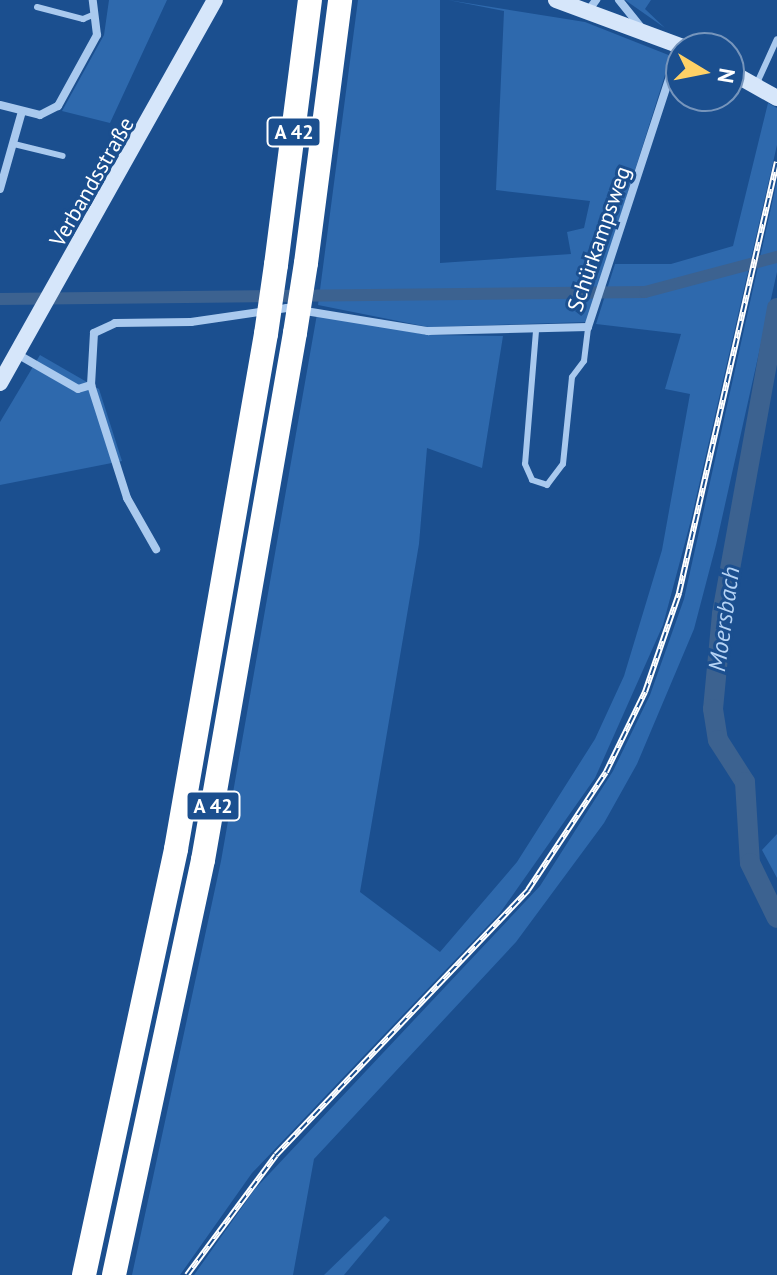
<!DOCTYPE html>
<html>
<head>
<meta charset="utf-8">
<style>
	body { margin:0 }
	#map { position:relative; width:777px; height:1275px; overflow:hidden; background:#1b4f8f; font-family:"PT Sans",sans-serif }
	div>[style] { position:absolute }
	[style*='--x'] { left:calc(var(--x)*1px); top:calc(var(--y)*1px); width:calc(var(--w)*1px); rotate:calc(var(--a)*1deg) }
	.green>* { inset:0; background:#2e69ad }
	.canal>* { height:12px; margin:-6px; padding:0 6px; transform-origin:6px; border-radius:6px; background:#3c6290 }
	.river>* { height:20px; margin:-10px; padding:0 10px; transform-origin:10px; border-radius:10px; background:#3c6290 }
	.lane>* { height:6px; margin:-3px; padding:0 3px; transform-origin:3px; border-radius:3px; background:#a9c9ee }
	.street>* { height:8px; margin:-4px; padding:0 4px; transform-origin:4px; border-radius:4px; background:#a9c9ee }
	.secondary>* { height:16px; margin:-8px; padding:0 8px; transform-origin:8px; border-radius:8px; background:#d6e6fa }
	.highway>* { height:24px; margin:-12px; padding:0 12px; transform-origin:12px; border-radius:12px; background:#fff }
	.rail>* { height:6px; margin-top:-3px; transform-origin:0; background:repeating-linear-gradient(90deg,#1b4f8f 0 9px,#fff 0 18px); box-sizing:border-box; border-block:2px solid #fff }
	.highway-bridge>* { height:24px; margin:-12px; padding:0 12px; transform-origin:12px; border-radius:12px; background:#fff }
	span { translate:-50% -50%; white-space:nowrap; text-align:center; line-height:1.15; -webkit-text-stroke:6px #1b4f8f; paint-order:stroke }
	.shield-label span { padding:2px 6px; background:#1b4f8f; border:2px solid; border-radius:6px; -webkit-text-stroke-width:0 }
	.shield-label { font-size:20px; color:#fff; font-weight:700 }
	.street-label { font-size:22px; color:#fff }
	.water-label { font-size:24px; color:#b5d3f5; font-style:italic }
	.north { position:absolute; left:665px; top:32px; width:80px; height:80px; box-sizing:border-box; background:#1b4f8f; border:2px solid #7695bc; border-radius:50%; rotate:100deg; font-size:22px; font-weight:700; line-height:32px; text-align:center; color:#fff }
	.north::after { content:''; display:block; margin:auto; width:28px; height:36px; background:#ffd166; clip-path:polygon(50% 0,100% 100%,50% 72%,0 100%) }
</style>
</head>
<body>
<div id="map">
	<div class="green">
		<i style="clip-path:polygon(109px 0,167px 0,110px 123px,62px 111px,104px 35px)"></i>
		<i style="clip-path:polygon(358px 0,440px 0,440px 263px,571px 254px,567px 232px,584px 228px,590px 201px,496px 190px,504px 11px,448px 0,585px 22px,671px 56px,587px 322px,428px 327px,318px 305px)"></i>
		<i style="clip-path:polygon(625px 0,651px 0,645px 9px,665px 28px)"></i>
		<i style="clip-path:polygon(768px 103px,777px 108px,777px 145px,691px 520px,663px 625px,595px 778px,500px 913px,252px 1173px,180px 1275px,132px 1275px,221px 861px,317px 314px,428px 335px,503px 336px,482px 468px,427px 448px,419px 544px,360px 892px,440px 952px,517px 862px,595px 739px,624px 676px,662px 550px,690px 394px,665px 389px,681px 334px,596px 324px,615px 264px,671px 264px,733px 246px)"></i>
		<i style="clip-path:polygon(777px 181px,777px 272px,716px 545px,694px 629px,637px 764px,604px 823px,516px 942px,314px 1159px,293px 1275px,194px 1275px,255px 1189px,540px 886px,613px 771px,650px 695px,684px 599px)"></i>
		<i style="clip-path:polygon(40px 355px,99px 389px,122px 461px,0 485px,0 422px)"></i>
		<i style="clip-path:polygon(777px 834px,777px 878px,762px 850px)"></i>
		<i style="clip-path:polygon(385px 1216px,390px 1220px,344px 1275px,324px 1275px)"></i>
	</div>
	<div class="canal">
		<i style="--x:0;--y:299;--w:645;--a:-0.62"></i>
		<i style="--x:645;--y:292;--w:137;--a:-14.9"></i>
	</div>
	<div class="river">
		<i style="--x:777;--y:308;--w:311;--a:100.2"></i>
		<i style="--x:722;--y:614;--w:95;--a:95.4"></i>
		<i style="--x:713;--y:709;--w:31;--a:81"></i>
		<i style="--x:718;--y:740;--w:50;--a:57.3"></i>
		<i style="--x:745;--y:782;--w:81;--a:86.5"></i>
		<i style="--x:750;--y:863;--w:61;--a:63.9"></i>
	</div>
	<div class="lane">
		<i style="--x:37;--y:7;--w:48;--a:14.6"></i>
		<i style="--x:83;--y:19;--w:13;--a:-23"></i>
		<i style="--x:757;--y:83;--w:48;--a:-65.6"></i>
		<i style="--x:14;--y:144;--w:50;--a:13.8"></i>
		<i style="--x:536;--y:331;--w:133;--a:94.7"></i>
		<i style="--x:525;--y:464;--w:17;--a:66"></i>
		<i style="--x:532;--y:480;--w:16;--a:18"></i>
		<i style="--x:547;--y:485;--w:26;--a:-53"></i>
		<i style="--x:563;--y:464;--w:87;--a:-84.1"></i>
		<i style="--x:572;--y:377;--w:20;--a:-53"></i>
		<i style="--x:584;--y:361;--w:34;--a:-83"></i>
	</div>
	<div class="street">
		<i style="--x:619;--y:0;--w:33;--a:51"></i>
		<i style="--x:591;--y:7;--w:9;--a:-54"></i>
		<i style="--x:0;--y:105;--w:41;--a:14"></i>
		<i style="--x:40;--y:115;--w:20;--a:-27"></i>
		<i style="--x:58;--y:106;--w:81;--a:-61.2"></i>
		<i style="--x:97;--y:35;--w:35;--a:-97"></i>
		<i style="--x:0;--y:189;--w:81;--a:-74.2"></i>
		<i style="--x:17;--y:354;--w:70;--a:29.8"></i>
		<i style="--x:78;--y:389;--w:14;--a:-17"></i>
		<i style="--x:91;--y:385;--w:52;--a:-86.7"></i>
		<i style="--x:94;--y:333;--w:23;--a:-25"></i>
		<i style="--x:115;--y:323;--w:76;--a:-0.8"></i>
		<i style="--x:191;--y:322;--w:97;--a:-8.3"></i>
		<i style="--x:287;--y:308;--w:143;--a:9.3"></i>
		<i style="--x:428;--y:331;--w:160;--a:-1.4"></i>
		<i style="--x:588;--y:327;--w:297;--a:-71.9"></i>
		<i style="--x:91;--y:385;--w:119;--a:72.3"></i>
		<i style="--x:127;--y:498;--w:59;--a:60.4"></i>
	</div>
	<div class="secondary">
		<i style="--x:556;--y:0;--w:139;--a:20.3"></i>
		<i style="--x:729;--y:71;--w:55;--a:29.4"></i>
		<i style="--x:0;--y:383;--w:439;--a:-60.7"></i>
	</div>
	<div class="highway">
		<i style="--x:306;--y:263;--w:265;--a:-82.6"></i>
		<i style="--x:276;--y:265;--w:267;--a:-82.7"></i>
		<i style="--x:84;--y:1275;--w:436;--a:-77.8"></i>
		<i style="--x:176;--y:849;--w:523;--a:-80.09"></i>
		<i style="--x:114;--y:1275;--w:424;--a:-77.9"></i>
		<i style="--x:203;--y:860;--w:535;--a:-80.1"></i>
	</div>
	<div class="rail">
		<i style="--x:187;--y:1275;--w:149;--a:-53.4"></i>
		<i style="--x:276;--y:1155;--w:366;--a:-46.4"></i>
		<i style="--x:528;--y:890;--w:141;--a:-56.5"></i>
		<i style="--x:606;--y:772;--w:89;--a:-64"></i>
		<i style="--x:645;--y:692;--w:105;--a:-71"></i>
		<i style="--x:679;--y:593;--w:442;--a:-77.2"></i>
	</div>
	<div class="highway-bridge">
		<i style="--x:295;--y:333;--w:71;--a:-81.1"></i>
		<i style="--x:266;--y:334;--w:70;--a:-81.8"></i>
	</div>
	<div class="shield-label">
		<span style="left:294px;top:132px">A 42</span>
		<span style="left:213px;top:806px">A 42</span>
	</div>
	<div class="street-label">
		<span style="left:92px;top:182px;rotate:-60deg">Verbandsstraße</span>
		<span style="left:599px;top:239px;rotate:-71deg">Schürkampsweg</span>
	</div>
	<div class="water-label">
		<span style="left:724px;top:619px;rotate:-82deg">Moersbach</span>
	</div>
	<div class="north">N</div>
</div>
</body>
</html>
